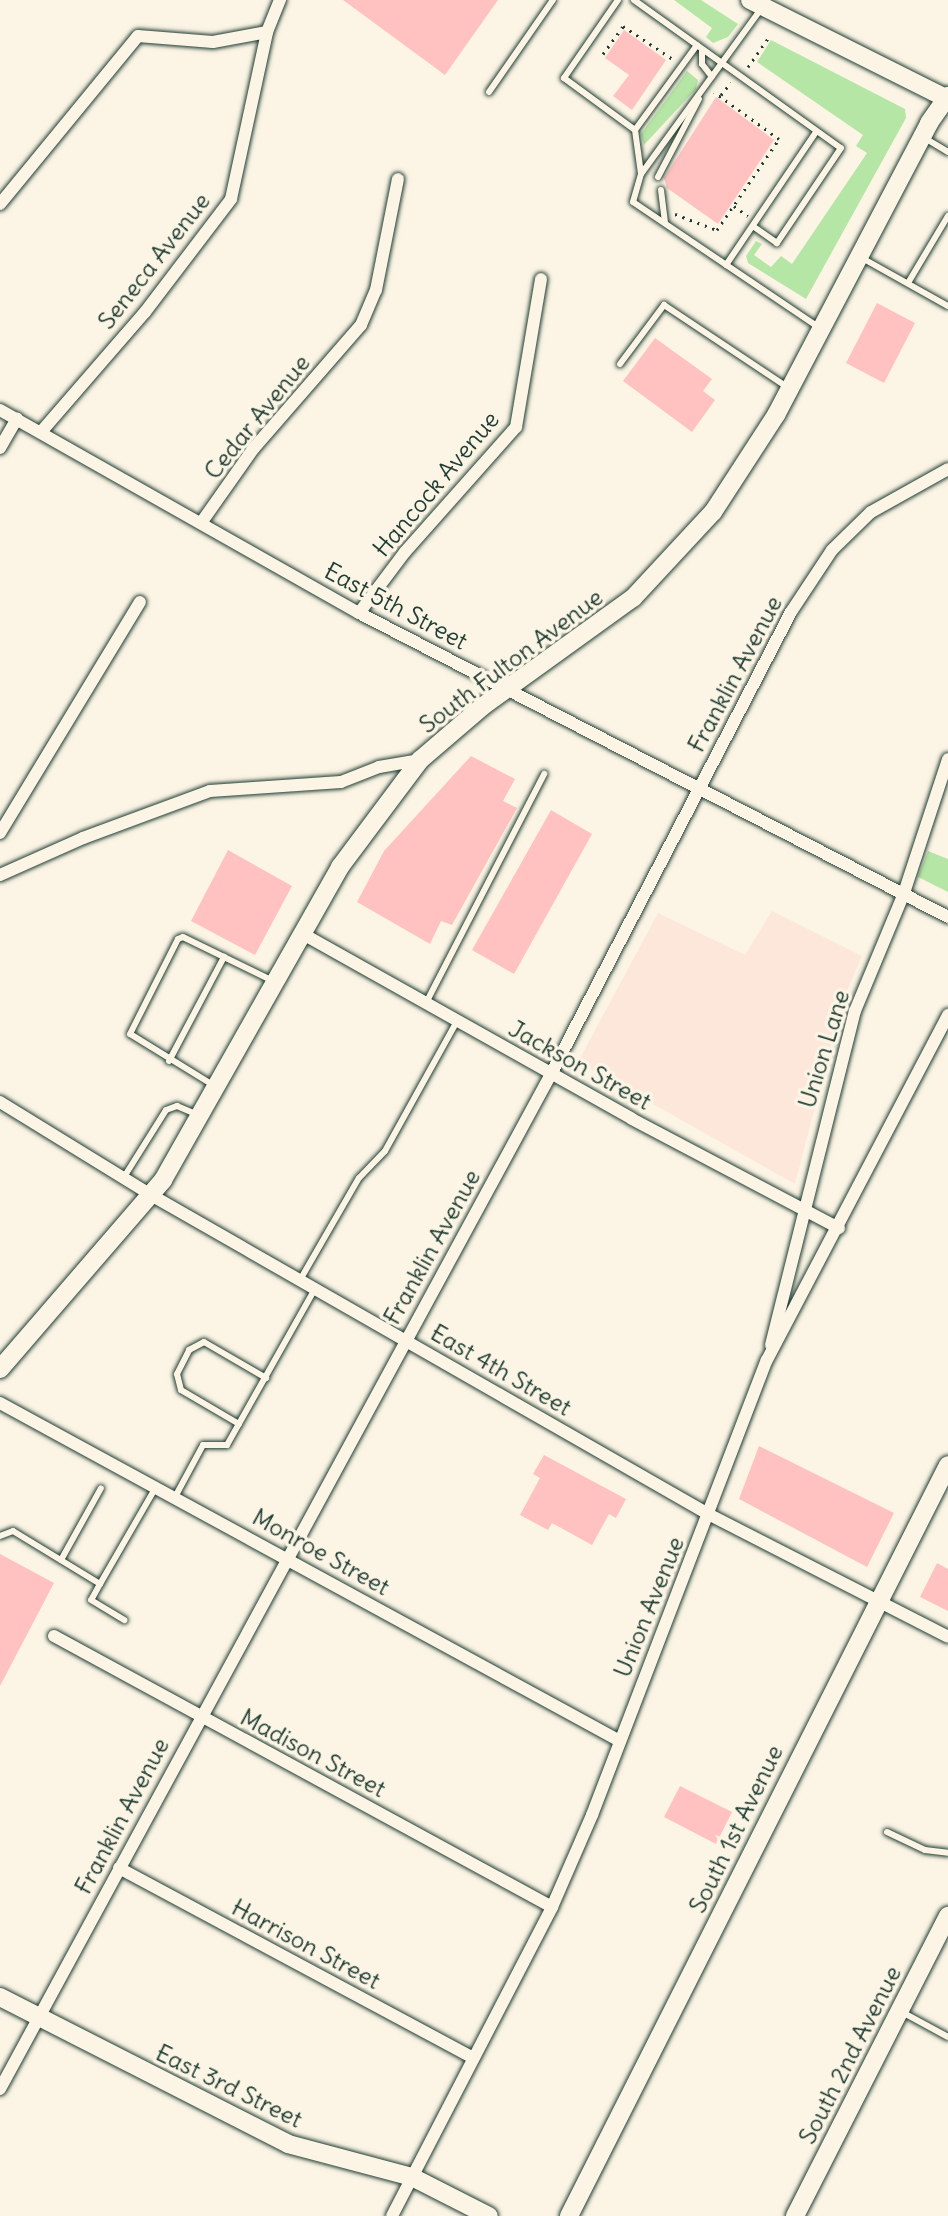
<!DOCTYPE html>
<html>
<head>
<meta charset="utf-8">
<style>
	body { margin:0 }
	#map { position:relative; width:948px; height:2216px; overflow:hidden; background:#fcf5e5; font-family:Delius,sans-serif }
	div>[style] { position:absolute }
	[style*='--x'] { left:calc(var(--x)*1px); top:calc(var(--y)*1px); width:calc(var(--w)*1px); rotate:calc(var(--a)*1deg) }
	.built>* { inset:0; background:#fde6da }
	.green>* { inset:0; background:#b6e6a6 }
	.building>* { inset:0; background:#ffc2c1 }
	.path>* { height:3px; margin-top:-1.5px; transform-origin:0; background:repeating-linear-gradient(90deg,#1f3d34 0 2px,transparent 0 8px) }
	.roads { filter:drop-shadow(0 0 2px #1f3d34) drop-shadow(0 0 2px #1f3d34) }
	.lane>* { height:6px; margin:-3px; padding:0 3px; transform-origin:3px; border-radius:3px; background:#fcf5e5 }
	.street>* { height:12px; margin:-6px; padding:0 6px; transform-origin:6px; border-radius:6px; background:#fcf5e5 }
	.secondary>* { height:18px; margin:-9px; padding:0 9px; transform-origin:9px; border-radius:9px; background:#fcf5e5 }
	span { translate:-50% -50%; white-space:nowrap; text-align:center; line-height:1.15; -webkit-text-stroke:7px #fcf5e5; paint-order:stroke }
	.street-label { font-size:24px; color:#1f3d34 }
</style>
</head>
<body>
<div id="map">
	<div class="built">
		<i style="clip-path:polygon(772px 911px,862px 956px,842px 1002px,795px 1184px,578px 1062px,658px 913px,745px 955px)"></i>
	</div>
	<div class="green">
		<i style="clip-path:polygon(674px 0,701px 0,738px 24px,728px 37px,713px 43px,706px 37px,712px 28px)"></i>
		<i style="clip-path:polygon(771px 40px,905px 109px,906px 118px,806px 299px,748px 263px,746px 256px,756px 241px,762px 244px,754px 255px,771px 267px,781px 256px,792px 264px,867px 153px,856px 146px,863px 135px,757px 62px)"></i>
		<i style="clip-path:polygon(687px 71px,698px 80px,696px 89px,644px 145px,641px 134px)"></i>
		<i style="clip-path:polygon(928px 851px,948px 859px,948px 892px,918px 877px)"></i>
	</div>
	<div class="building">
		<i style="clip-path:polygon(343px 0,498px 0,445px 75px)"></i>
		<i style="clip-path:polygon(624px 30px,666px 60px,632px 110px,613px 96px,629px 75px,605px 58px)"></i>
		<i style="clip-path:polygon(716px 97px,774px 140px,718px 224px,667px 188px,664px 178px)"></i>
		<i style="clip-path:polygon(877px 303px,915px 323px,884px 383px,846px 363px)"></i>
		<i style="clip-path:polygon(655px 338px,712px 379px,703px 391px,715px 400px,692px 432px,623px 381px)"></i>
		<i style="clip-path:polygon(471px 756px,515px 779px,503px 801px,517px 808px,452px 925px,441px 921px,430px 944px,357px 902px,384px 851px)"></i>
		<i style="clip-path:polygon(551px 810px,592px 834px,514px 974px,472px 950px)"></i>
		<i style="clip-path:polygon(228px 850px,292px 886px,255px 955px,191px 921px)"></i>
		<i style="clip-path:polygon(759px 1446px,894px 1513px,867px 1567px,739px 1499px)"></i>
		<i style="clip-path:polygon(544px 1455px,626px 1499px,616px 1518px,609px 1514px,592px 1545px,552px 1523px,548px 1530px,520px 1515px,540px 1478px,533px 1474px)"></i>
		<i style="clip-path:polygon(0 1554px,54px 1583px,0 1686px)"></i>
		<i style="clip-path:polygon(937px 1563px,948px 1569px,948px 1611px,920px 1597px)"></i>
		<i style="clip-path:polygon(680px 1786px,732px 1812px,716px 1844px,664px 1817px)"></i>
	</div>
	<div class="path">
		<i style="--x:603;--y:54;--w:34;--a:-54"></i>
		<i style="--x:623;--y:26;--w:61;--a:33.7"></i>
		<i style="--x:748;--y:67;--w:37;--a:-55"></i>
		<i style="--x:721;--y:95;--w:16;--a:-52"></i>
		<i style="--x:734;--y:206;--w:17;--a:36"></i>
		<i style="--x:675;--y:214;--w:45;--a:20.9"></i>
		<i style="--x:717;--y:230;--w:110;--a:-55.7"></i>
		<i style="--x:779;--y:139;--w:80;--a:-144.1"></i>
	</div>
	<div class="roads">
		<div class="lane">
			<i style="--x:618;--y:0;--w:95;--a:124.7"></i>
			<i style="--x:564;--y:78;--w:88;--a:36.2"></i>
			<i style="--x:635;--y:130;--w:44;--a:82.2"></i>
			<i style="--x:634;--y:0;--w:254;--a:35.6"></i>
			<i style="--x:841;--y:148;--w:115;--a:124"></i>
			<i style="--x:777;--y:243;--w:29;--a:-145"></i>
			<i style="--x:761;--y:9;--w:204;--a:126"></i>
			<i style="--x:641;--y:174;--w:29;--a:106"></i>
			<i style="--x:633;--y:202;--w:223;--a:34"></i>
			<i style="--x:702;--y:50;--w:14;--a:90"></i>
			<i style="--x:702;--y:64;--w:16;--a:52"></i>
			<i style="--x:489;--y:92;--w:112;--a:-55.2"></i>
			<i style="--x:635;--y:130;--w:105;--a:-53.9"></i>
			<i style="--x:923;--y:137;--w:29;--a:31"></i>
			<i style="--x:658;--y:177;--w:88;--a:-62.3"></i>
			<i style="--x:661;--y:190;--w:33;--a:83"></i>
			<i style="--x:862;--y:258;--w:98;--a:29.2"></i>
			<i style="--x:726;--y:265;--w:161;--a:-55.9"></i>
			<i style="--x:908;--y:283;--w:78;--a:-59.2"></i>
			<i style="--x:620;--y:364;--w:74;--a:-53.3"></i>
			<i style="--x:664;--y:305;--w:148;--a:33.7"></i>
			<i style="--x:426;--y:1003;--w:258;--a:-62.7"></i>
			<i style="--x:169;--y:1061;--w:118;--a:-62.1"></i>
			<i style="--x:213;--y:1085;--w:97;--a:-148.4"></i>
			<i style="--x:130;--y:1034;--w:106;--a:-63.2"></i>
			<i style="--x:178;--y:939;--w:5;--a:-22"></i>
			<i style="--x:183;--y:937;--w:98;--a:26"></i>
			<i style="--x:124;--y:1177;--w:79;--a:-57.9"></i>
			<i style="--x:166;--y:1110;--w:12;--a:-20"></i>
			<i style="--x:177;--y:1106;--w:21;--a:23"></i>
			<i style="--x:300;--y:1280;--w:118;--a:-60"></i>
			<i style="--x:359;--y:1178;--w:37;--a:-46"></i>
			<i style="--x:385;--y:1151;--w:149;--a:-61"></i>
			<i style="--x:239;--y:1424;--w:67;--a:-149.6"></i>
			<i style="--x:181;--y:1390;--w:16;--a:-104"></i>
			<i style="--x:177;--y:1374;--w:27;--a:-63"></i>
			<i style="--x:189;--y:1350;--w:17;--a:-28"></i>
			<i style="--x:204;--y:1342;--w:72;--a:30.1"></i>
			<i style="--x:175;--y:1497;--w:59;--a:-61.7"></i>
			<i style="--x:203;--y:1445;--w:24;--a:0"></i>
			<i style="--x:227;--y:1445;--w:179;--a:-60.6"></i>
			<i style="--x:0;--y:1536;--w:14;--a:-21"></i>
			<i style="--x:13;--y:1531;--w:102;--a:31.3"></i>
			<i style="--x:100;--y:1584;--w:112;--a:-60"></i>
			<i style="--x:61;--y:1560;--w:82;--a:-60.9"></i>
			<i style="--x:100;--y:1584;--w:18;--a:119"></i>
			<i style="--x:91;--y:1600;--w:39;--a:31"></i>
			<i style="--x:887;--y:1832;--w:42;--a:25.3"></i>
			<i style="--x:925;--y:1850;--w:23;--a:7"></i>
			<i style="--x:902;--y:2012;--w:52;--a:28.5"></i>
		</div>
		<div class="street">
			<i style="--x:0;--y:204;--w:217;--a:-50.6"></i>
			<i style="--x:138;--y:36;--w:75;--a:4.6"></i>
			<i style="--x:213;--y:42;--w:55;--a:-10.5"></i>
			<i style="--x:0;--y:410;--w:412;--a:29.5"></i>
			<i style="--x:359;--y:613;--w:663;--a:27.3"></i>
			<i style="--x:41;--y:432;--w:159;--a:-49.1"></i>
			<i style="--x:145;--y:312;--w:142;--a:-52.7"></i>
			<i style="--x:231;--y:199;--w:171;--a:-77.8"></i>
			<i style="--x:267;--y:32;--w:35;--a:-68"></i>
			<i style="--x:0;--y:448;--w:34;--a:-60"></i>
			<i style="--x:201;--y:523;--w:92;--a:-54.8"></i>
			<i style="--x:254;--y:448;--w:163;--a:-49"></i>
			<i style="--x:361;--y:325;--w:38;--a:-67"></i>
			<i style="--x:376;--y:290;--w:113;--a:-78.8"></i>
			<i style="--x:359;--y:613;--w:76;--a:-53"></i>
			<i style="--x:405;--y:552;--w:167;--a:-48.4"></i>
			<i style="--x:516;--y:427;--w:150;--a:-80.4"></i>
			<i style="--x:0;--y:833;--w:270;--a:-58.8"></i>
			<i style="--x:0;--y:875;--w:91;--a:-24"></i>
			<i style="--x:83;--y:838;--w:135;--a:-20.3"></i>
			<i style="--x:210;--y:791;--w:131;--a:-3.9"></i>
			<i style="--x:341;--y:782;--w:41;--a:-21.5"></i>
			<i style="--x:379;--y:767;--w:42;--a:-9.7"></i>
			<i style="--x:303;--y:934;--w:377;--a:29.3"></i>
			<i style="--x:632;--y:1119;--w:234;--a:27.8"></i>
			<i style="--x:0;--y:1102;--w:177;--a:31.6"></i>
			<i style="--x:151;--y:1195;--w:644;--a:29.79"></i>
			<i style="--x:710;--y:1515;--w:267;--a:27.1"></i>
			<i style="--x:771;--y:1345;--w:344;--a:-75.9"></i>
			<i style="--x:855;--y:1011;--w:128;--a:-67.4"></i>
			<i style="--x:904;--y:893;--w:141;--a:-71.8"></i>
			<i style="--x:0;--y:1403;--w:706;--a:28.6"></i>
			<i style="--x:54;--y:1636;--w:567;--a:28.55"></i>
			<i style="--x:119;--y:1868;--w:400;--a:28.2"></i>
			<i style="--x:0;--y:2089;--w:1155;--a:-61.5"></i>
			<i style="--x:551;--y:1074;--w:521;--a:-62.55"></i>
			<i style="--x:791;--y:612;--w:74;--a:-56.5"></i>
			<i style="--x:832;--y:550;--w:54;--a:-44.3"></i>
			<i style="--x:871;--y:512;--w:88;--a:-29.2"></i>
			<i style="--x:392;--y:2216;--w:348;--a:-62.6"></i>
			<i style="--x:552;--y:1907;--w:100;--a:-66.5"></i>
			<i style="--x:592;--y:1815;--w:487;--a:-69"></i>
			<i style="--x:767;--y:1360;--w:390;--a:-62.3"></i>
		</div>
		<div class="secondary">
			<i style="--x:750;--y:0;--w:221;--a:26.6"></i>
			<i style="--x:0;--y:1369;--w:250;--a:-49.2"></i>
			<i style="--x:163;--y:1180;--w:360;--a:-60.5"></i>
			<i style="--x:340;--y:867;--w:134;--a:-53.2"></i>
			<i style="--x:420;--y:760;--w:83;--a:-40.6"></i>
			<i style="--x:483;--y:706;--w:185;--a:-35.8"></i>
			<i style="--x:633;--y:598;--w:117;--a:-47.1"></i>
			<i style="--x:713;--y:512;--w:116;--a:-57"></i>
			<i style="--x:776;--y:415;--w:330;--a:-62.3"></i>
			<i style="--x:929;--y:123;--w:33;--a:-55"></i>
			<i style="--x:0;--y:1997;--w:323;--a:27"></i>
			<i style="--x:288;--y:2144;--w:128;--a:14.9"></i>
			<i style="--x:412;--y:2177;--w:86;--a:26.9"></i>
			<i style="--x:569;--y:2216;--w:841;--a:-63.22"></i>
			<i style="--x:795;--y:2216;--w:337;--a:-63"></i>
		</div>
	</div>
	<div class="street-label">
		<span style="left:154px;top:261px;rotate:-52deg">Seneca Avenue</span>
		<span style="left:257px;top:417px;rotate:-51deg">Cedar Avenue</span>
		<span style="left:436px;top:484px;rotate:-50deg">Hancock Avenue</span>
		<span style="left:396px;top:606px;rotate:28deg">East 5th Street</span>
		<span style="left:511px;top:661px;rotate:-37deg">South Fulton Avenue</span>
		<span style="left:735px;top:674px;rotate:-62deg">Franklin Avenue</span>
		<span style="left:824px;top:1049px;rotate:-73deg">Union Lane</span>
		<span style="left:580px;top:1065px;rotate:29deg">Jackson Street</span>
		<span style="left:432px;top:1247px;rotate:-61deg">Franklin Avenue</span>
		<span style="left:501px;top:1370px;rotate:30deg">East 4th Street</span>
		<span style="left:321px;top:1552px;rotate:29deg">Monroe Street</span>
		<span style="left:649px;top:1607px;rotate:-68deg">Union Avenue</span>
		<span style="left:313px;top:1753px;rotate:28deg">Madison Street</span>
		<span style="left:122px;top:1816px;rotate:-62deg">Franklin Avenue</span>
		<span style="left:736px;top:1829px;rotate:-64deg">South 1st Avenue</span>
		<span style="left:306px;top:1944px;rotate:28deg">Harrison Street</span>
		<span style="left:850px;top:2055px;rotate:-63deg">South 2nd Avenue</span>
		<span style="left:229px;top:2086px;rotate:26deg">East 3rd Street</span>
	</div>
</div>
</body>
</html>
